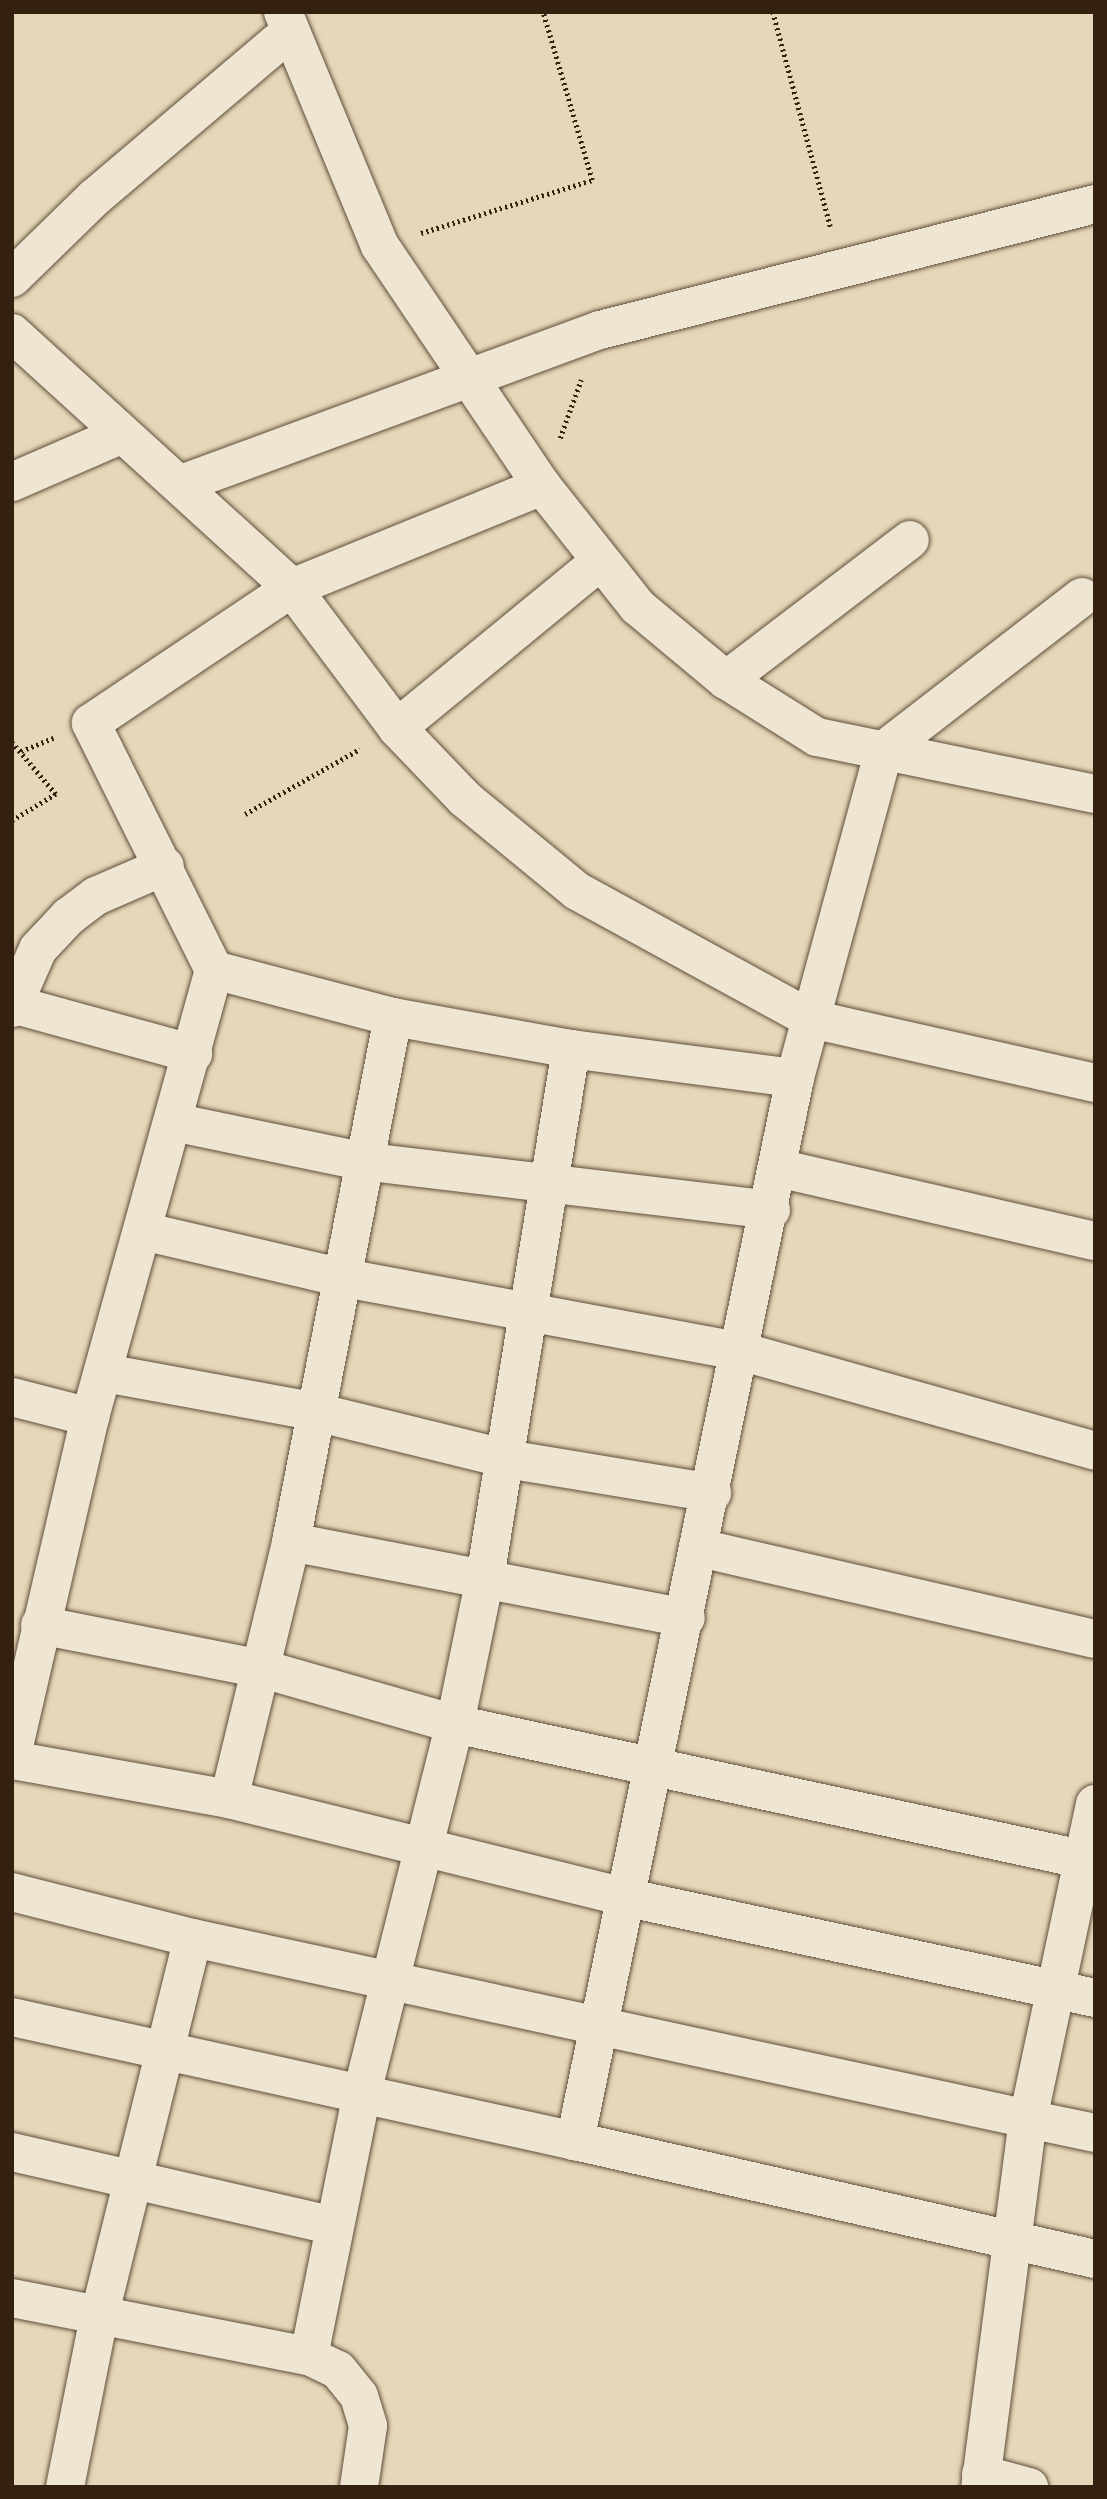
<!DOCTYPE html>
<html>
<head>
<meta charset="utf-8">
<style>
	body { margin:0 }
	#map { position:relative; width:1107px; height:2499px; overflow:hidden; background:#e5d7b9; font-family:"IM FELL French Canon",serif }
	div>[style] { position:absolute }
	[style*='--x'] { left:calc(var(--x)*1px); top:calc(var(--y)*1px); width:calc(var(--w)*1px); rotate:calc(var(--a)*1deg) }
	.path>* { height:4.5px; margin-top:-2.25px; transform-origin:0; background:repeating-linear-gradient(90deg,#33200f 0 2px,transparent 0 5.5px) }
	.roads { filter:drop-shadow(0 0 2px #604e3a) drop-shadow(0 0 2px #604e3a) }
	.minor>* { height:38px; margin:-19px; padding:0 19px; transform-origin:19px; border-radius:19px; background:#eee5d2 }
	.tertiary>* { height:38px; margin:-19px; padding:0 19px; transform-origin:19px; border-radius:19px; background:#eee5d2 }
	span { translate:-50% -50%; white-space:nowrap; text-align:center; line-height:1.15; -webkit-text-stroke:7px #eee5d2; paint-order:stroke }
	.frame { position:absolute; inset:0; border:14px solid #33200f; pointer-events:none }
</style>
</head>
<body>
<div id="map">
	<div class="path">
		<i style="--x:773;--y:12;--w:224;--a:75"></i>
		<i style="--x:421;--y:233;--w:179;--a:-17.2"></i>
		<i style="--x:592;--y:180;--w:175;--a:-106.3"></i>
		<i style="--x:560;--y:438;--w:62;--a:-70.1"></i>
		<i style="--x:12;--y:742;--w:68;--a:49.8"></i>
		<i style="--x:56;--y:794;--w:52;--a:148.5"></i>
		<i style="--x:21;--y:751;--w:35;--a:-22"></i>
		<i style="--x:245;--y:814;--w:132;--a:-29.5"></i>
	</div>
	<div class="roads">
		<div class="minor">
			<i style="--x:12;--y:278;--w:115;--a:-44.3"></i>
			<i style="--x:94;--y:198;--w:257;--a:-40.3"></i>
			<i style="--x:12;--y:333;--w:379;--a:42.3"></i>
			<i style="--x:292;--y:588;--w:175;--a:53.1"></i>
			<i style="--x:397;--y:728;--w:98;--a:46.2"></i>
			<i style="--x:465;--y:799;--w:145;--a:39.4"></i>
			<i style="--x:577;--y:891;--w:267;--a:28.7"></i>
			<i style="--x:811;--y:1019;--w:291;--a:12.7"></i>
			<i style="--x:12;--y:482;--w:116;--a:-23.5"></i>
			<i style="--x:181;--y:484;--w:446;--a:-20.2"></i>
			<i style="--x:600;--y:330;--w:511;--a:-14.28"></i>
			<i style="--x:1082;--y:597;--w:250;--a:142.3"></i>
			<i style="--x:884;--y:750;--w:340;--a:105.2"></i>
			<i style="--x:795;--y:1078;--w:1086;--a:101.69"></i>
			<i style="--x:575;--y:2141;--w:533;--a:12.79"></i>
			<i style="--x:726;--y:680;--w:231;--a:-37.3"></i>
			<i style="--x:397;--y:728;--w:263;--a:-39.4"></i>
			<i style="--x:214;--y:970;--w:276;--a:-116.5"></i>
			<i style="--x:91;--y:723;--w:242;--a:-33.9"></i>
			<i style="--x:292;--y:588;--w:270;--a:-22.2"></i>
			<i style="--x:12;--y:1004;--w:188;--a:15.4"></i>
			<i style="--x:12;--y:1008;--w:64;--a:-66.2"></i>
			<i style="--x:38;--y:949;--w:44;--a:-46.8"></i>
			<i style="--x:68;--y:917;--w:35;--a:-37"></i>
			<i style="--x:96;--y:896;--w:75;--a:-23.5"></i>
			<i style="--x:173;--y:1122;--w:192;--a:11.7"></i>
			<i style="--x:361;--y:1161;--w:413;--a:6.8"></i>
			<i style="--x:778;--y:1168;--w:325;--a:13"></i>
			<i style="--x:143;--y:1231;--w:201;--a:13.2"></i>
			<i style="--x:339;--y:1277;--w:408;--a:10.5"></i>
			<i style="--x:740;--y:1351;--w:369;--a:15.7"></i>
			<i style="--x:105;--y:1373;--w:210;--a:10.4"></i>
			<i style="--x:312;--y:1411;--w:201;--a:13.8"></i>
			<i style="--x:507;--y:1459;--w:208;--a:9.4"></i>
			<i style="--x:12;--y:1397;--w:81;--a:14.4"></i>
			<i style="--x:291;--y:1542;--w:402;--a:10.9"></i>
			<i style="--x:700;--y:1548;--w:405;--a:13"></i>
			<i style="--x:40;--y:1625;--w:227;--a:11.2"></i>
			<i style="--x:263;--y:1669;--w:200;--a:16"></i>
			<i style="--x:455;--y:1724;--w:655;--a:12.17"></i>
			<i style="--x:12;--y:1755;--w:347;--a:-77"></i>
			<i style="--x:90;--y:1417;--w:464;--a:-74.5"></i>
			<i style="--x:214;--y:970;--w:185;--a:14.7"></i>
			<i style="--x:393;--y:1017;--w:181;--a:10.2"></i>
			<i style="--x:571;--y:1049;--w:226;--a:7.4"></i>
			<i style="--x:12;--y:1760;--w:220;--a:10.2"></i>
			<i style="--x:229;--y:1799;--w:407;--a:13.9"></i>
			<i style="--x:624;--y:1897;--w:482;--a:12.1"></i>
			<i style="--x:229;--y:1799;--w:264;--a:-76.4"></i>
			<i style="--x:291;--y:1542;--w:535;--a:-79.01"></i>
			<i style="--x:1095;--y:1804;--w:322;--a:102"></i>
			<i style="--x:1028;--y:2119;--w:68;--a:11.8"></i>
			<i style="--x:12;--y:1892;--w:187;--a:14.3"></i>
			<i style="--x:193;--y:1938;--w:854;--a:12.23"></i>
			<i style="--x:1028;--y:2119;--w:371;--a:97.4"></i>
			<i style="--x:12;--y:2017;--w:576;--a:12.42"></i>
			<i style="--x:12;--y:2152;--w:330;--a:12.9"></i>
			<i style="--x:12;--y:2298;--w:303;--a:11.1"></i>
			<i style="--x:309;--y:2356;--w:264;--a:-78.6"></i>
			<i style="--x:361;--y:2097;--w:385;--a:-75.9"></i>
			<i style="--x:455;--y:1724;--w:149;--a:-78.4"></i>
			<i style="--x:485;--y:1578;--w:536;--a:-80.77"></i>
			<i style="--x:309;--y:2356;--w:32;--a:26"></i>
			<i style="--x:338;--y:2370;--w:33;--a:51"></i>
			<i style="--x:359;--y:2396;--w:31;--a:73"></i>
			<i style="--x:368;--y:2426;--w:62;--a:98.4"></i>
			<i style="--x:981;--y:2474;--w:50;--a:15.2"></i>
			<i style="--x:65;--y:2487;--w:173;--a:-78.7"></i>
			<i style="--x:99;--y:2317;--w:390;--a:-76.1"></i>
		</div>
		<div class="tertiary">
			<i style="--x:283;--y:12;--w:253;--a:67.5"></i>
			<i style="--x:380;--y:246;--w:290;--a:56"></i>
			<i style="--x:542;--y:486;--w:154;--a:51.6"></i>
			<i style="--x:638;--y:607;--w:114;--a:39.7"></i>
			<i style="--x:726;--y:680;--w:107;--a:32.1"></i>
			<i style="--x:817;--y:737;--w:284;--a:11.6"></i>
		</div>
	</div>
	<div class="frame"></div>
</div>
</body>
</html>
